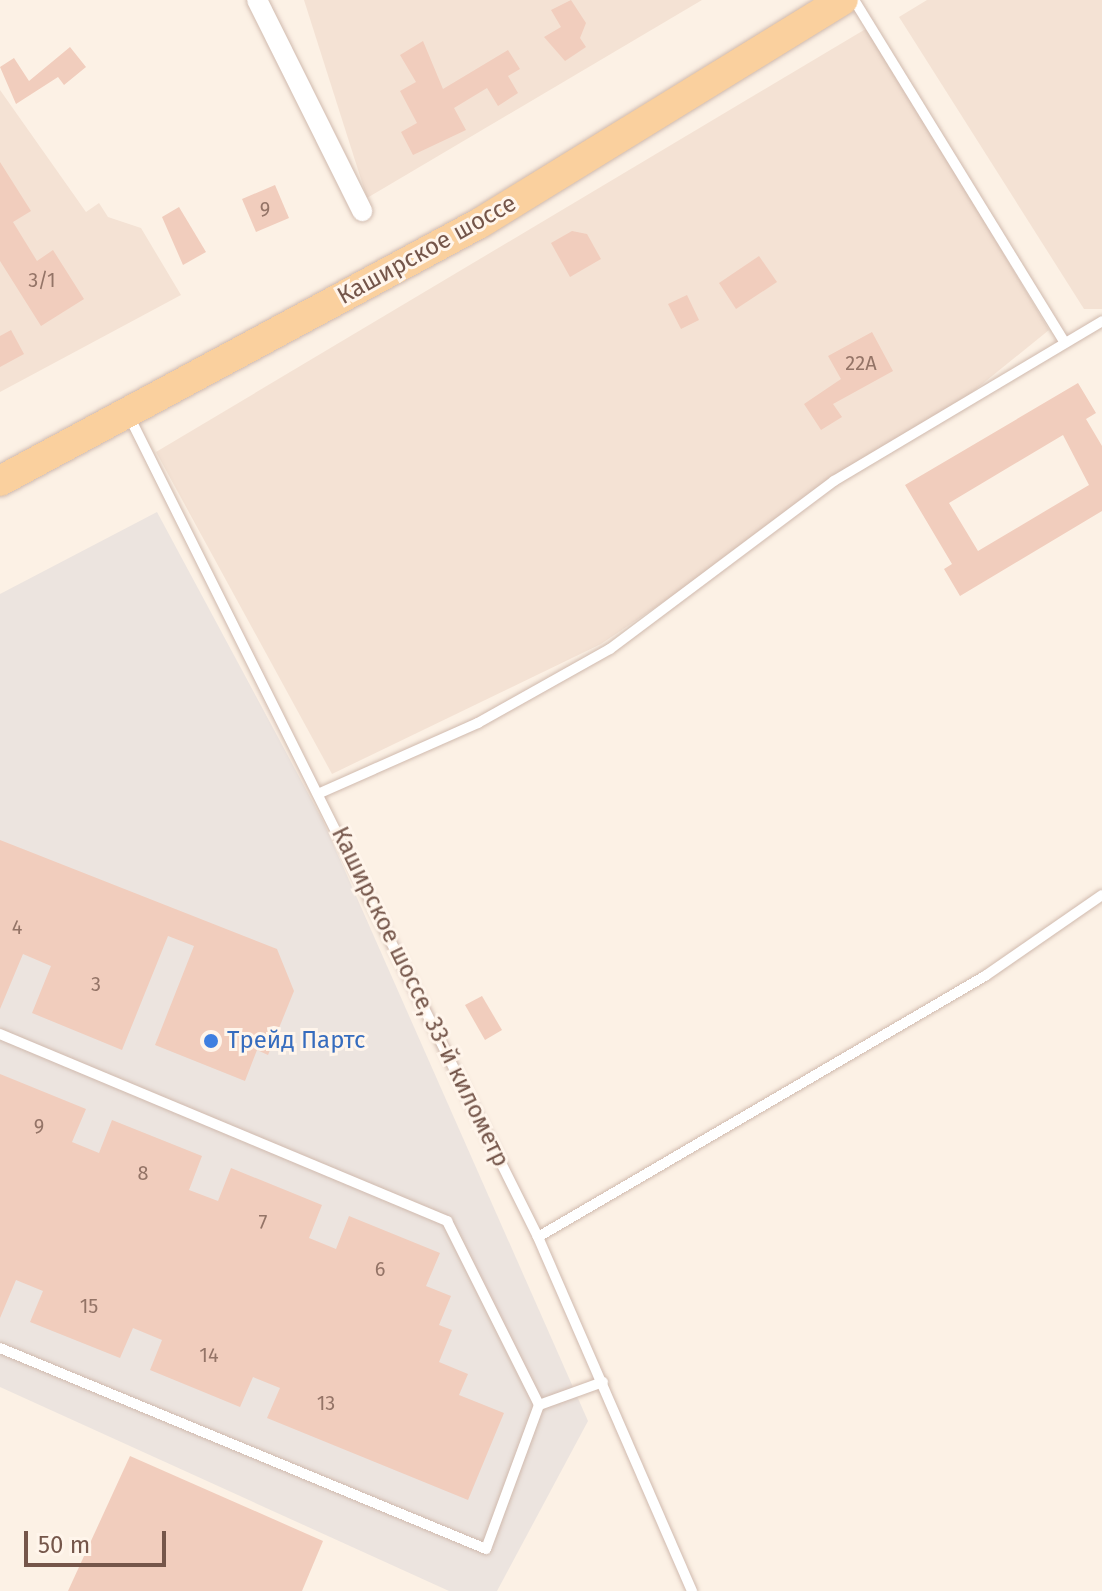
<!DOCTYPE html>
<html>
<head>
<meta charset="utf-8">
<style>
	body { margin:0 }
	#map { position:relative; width:1102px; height:1591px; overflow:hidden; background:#fcf1e5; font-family:"Fira Sans",sans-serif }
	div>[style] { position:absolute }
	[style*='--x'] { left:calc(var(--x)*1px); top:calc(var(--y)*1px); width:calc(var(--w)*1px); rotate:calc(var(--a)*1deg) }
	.residential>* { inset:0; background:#f4e2d4 }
	.industrial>* { inset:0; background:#ece4df }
	.building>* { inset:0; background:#f1cdbd }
	.roads { filter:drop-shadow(0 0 2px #d0baae) drop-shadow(0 0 2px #d0baae) }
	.service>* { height:10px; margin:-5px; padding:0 5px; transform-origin:5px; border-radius:5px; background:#fff }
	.minor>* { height:20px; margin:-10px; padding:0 10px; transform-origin:10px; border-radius:10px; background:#fff }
	.primary>* { height:30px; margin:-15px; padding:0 15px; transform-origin:15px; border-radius:15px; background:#fad09e }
	.dots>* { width:22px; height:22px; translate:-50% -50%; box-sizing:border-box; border:4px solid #fff5eb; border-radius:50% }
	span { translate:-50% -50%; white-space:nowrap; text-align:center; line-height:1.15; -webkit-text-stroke:6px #fff5eb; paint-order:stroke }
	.number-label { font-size:20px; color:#947467 }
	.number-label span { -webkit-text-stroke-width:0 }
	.street-label { font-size:24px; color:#75564a }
	.shop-label { font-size:24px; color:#366cbe }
	.left { translate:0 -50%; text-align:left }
	.scale { position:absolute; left:24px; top:1531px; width:142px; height:36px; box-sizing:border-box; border:4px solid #75564a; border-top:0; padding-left:10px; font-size:24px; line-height:28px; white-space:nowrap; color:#75564a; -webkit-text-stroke:6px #fff5eb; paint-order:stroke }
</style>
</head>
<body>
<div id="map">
	<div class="residential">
		<i style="clip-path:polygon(304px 0,702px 0,367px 198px)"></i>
		<i style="clip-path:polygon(927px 0,1102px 0,1102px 309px,1084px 309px,899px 17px)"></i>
		<i style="clip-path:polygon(869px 27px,1049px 330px,960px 402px,601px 644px,332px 774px,156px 452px)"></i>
		<i style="clip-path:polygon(0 90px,86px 212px,99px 203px,108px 217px,141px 228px,181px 295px,0 392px)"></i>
	</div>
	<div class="industrial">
		<i style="clip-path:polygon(157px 512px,323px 821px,588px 1421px,497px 1591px,449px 1591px,0 1387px,0 594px)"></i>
	</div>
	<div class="building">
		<i style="clip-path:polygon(571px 0,586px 23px,580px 38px,586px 47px,565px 61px,544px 37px,561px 27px,551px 10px)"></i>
		<i style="clip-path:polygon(423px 41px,443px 89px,508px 50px,520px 69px,508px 76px,518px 93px,498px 106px,487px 88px,454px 108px,466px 130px,413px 155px,401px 132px,417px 123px,400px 91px,416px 82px,400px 55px)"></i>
		<i style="clip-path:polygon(70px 47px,86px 67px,64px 85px,58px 77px,16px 104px,0 67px,14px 58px,29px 81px)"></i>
		<i style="clip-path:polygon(0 162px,31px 211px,13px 222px,37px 261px,53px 250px,84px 299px,41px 326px,0 261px)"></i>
		<i style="clip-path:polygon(275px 185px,289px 218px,256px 232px,242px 199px)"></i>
		<i style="clip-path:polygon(179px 207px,206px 252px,183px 265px,162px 217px)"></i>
		<i style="clip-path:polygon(572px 231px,587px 234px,601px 259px,570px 277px,551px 243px)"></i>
		<i style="clip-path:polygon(759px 256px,777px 282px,736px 309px,719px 283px)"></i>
		<i style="clip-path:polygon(687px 295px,699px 320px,681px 329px,668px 304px)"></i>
		<i style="clip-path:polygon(11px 330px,24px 354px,0 367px,0 336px)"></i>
		<i style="clip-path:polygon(872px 332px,893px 371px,833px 404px,842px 417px,821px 430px,804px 404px,841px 379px,828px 356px)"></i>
		<i style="clip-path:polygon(evenodd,1078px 383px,1096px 413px,1086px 419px,1102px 446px,1102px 511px,960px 596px,944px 569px,952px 564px,905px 485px,1078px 383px,1063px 435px,1089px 485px,978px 551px,949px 503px,1063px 435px)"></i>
		<i style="clip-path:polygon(0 840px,277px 949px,294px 991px,268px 1055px,257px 1050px,245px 1081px,155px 1045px,194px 946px,168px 936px,122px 1050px,32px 1013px,51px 966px,23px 954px,0 1009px)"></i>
		<i style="clip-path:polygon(482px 996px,502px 1030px,485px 1040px,465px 1005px)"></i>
		<i style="clip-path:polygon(0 1074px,86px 1109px,72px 1142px,99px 1153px,112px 1120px,202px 1156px,189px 1190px,218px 1201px,231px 1168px,322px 1205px,309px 1238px,336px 1249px,349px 1216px,440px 1253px,426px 1286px,451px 1296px,439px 1325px,452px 1330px,439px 1362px,468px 1374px,459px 1395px,504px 1413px,468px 1500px,267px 1418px,280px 1388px,253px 1377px,240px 1407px,150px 1370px,162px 1340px,133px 1328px,120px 1358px,30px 1322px,43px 1291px,16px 1280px,0 1318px)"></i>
		<i style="clip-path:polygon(130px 1456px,323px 1541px,302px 1591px,68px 1591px)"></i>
	</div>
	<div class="roads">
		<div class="service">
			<i style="--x:854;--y:0;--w:399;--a:58.4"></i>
			<i style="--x:128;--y:414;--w:919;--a:63.52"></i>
			<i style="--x:538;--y:1237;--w:386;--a:66.5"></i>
			<i style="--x:320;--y:793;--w:173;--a:-23.9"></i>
			<i style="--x:478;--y:723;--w:151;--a:-29.3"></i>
			<i style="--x:610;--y:649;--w:280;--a:-36.9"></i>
			<i style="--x:834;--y:481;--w:312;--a:-30.8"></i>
			<i style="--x:0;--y:1034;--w:485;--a:22.7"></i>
			<i style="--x:447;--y:1221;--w:206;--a:63.4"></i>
			<i style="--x:539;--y:1405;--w:153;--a:110.2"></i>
			<i style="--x:486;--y:1549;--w:526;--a:-157.53"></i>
			<i style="--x:538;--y:1237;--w:518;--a:-30.28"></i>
			<i style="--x:985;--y:976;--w:142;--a:-34.7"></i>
			<i style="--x:539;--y:1405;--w:68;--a:-19.8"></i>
		</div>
		<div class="minor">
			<i style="--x:257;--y:0;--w:236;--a:63.5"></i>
		</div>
		<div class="primary">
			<i style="--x:0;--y:481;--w:545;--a:-28.26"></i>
			<i style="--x:480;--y:223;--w:426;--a:-31.6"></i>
		</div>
	</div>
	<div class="dots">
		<i style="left:211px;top:1041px;background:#3f7fe0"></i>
	</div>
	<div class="number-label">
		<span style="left:265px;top:209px">9</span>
		<span style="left:42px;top:280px">3/1</span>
		<span style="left:861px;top:363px">22А</span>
		<span style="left:17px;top:927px">4</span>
		<span style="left:96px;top:984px">3</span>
		<span style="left:39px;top:1126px">9</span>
		<span style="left:143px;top:1173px">8</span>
		<span style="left:263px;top:1222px">7</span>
		<span style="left:380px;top:1269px">6</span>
		<span style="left:89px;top:1306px">15</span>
		<span style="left:209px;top:1355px">14</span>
		<span style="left:326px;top:1403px">13</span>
	</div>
	<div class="street-label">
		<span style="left:427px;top:250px;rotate:-29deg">Каширское шоссе</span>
		<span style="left:420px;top:997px;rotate:64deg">Каширское шоссе, 33-й километр</span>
	</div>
	<div class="shop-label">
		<span class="left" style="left:227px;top:1041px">Трейд Партс</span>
	</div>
	<div class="scale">50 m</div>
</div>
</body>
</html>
